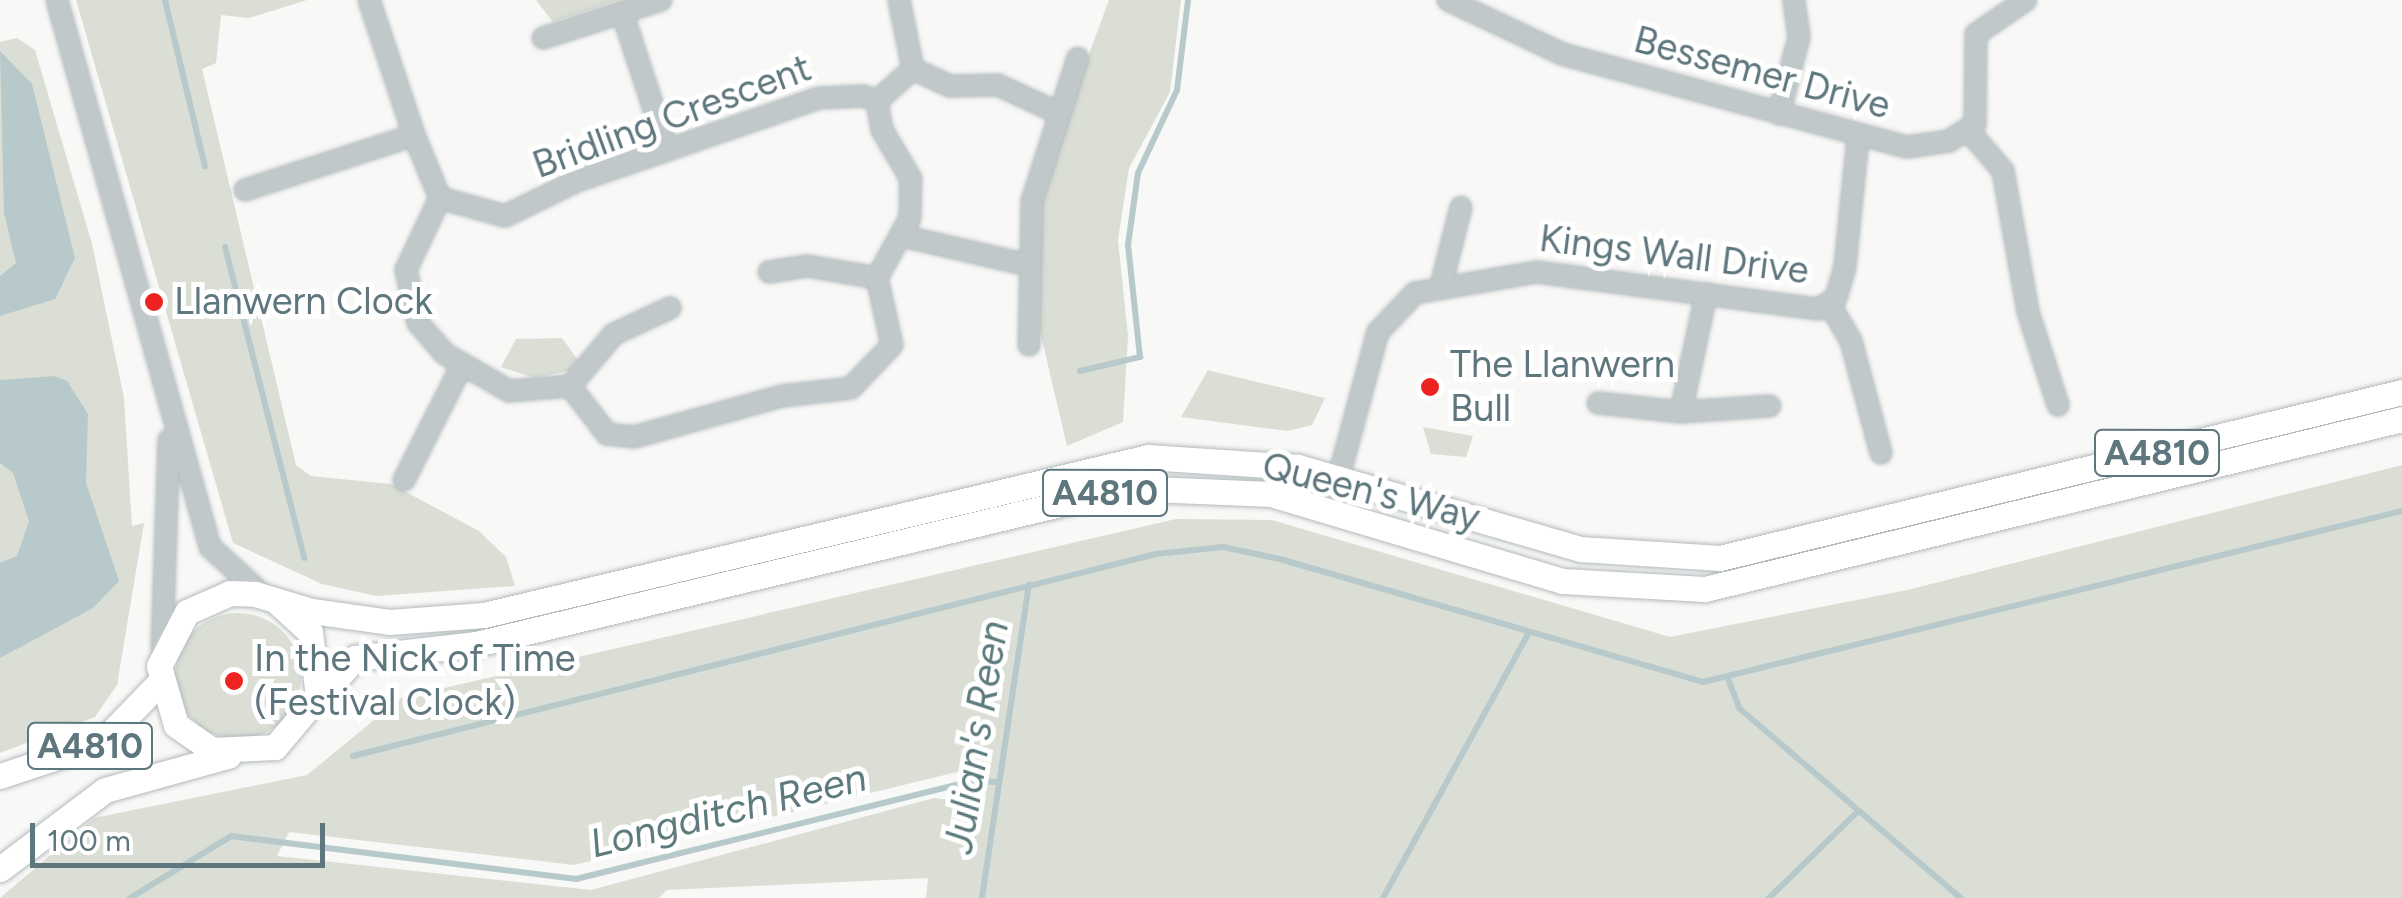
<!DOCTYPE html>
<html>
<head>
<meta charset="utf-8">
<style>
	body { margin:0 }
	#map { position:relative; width:2402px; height:898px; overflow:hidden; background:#f8f8f6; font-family:Figtree,sans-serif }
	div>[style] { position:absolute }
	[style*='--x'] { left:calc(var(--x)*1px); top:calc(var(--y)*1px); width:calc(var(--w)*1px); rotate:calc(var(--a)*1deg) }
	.green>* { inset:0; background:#daded4 }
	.round { border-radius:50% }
	.water>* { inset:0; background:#b8c9cb }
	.stream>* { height:6px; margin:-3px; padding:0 3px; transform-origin:3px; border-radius:3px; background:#b8c9cb }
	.roads { filter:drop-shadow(0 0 2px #b2babd) drop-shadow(0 0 2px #b2babd) }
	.minor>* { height:20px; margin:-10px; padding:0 10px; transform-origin:10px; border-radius:10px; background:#c1c8ca }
	.major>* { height:25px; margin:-12.5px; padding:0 12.5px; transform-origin:12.5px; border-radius:12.5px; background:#fff }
	.dots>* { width:28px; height:28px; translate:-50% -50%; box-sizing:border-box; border:5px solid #fff; border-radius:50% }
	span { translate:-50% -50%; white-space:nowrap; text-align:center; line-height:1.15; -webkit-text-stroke:10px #fff; paint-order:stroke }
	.shield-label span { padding:2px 8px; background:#fff; border:2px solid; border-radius:8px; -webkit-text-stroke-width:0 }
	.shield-label { font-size:35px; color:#5e767d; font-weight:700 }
	.street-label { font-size:38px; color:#5e767d }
	.poi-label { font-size:38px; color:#5e767d }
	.left { translate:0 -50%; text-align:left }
	.water-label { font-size:40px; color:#5d7b7d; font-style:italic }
	.scale { position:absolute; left:30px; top:823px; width:295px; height:45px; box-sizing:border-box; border:5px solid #5e767d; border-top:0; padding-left:12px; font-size:30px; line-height:35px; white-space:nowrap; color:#5e767d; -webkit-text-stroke:8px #fff; paint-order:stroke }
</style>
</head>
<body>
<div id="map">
	<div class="green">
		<i style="clip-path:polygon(76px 0,307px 0,249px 18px,221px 15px,216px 63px,202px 69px,296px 465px,311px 476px,391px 484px,479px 531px,506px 557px,515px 586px,376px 596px,322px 584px,233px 543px)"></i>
		<i style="clip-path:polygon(536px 0,620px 0,553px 22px)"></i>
		<i style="clip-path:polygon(1109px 0,1181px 0,1170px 92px,1129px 168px,1118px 240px,1128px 336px,1123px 422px,1067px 446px,1039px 327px,1039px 221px,1047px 167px)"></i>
		<i style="clip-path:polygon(17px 38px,35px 50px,92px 244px,124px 398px,132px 526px,144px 523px,117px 685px,95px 717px,0 753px,0 42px)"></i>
		<i style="clip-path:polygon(562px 338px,578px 360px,569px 371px,534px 378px,501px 367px,516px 339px)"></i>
		<i style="clip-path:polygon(1208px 370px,1211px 371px,1325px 398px,1312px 425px,1288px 431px,1181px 417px)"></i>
		<i style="clip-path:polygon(1423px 427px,1473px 436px,1466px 457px,1431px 454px)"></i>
		<i style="clip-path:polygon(evenodd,2402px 465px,2402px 898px,926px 898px,928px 878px,667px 890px,659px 898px,0 898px,94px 818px,307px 775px,401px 698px,1176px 519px,1272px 520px,1670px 637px,1907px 590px,2402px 465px,965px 770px,990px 770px,984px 804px,934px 798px,591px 890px,277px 856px,289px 832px,574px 865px,965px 770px)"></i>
		<i class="round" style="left:175px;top:613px;width:126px;height:126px"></i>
	</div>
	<div class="water">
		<i style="clip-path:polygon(0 51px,32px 84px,75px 258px,55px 299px,0 316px,0 276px,16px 263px,4px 213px)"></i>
		<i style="clip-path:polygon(54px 376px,67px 381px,88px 414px,86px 483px,119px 581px,93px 608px,0 658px,0 563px,17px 556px,29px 521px,13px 473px,0 463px,0 380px)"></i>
	</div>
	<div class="stream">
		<i style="--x:165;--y:0;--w:171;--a:76.5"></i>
		<i style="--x:225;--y:247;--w:321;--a:75.7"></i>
		<i style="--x:1080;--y:371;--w:62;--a:-13.1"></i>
		<i style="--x:1140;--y:357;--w:113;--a:-96.1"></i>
		<i style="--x:1128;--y:245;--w:73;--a:-82.1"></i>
		<i style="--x:1138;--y:173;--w:92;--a:-64.8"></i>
		<i style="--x:1177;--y:90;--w:91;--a:-83"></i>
		<i style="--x:1727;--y:676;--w:34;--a:69"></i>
		<i style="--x:1739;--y:708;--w:292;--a:40.6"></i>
		<i style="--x:353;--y:756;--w:828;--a:-14.12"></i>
		<i style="--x:1156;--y:554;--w:67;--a:-6"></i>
		<i style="--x:1223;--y:547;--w:58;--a:11.9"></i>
		<i style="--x:1280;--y:559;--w:441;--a:16.2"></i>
		<i style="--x:1703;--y:682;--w:720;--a:-13.75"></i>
		<i style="--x:130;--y:898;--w:119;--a:-31.5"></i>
		<i style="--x:231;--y:836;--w:348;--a:7.1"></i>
		<i style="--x:576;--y:879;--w:407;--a:-13.9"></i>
		<i style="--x:971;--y:781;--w:28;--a:2"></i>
		<i style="--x:982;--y:898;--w:317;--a:-81.5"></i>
		<i style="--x:1383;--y:898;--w:303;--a:-61.2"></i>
		<i style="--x:1769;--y:898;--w:122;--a:-44.3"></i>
	</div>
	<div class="roads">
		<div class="minor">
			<i style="--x:57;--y:0;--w:568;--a:74.37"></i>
			<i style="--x:210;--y:547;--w:72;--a:42.2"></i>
			<i style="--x:899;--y:0;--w:70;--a:78.5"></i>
			<i style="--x:913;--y:69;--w:41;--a:24.7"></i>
			<i style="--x:950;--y:86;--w:48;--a:-1.2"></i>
			<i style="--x:998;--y:85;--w:62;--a:24.9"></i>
			<i style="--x:1448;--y:0;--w:126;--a:25.3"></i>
			<i style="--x:1562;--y:54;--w:357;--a:15.1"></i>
			<i style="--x:1907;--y:147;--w:42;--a:-8.1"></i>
			<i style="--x:1949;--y:141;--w:31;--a:-33"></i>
			<i style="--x:1975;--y:124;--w:90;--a:-89.4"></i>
			<i style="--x:1976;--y:34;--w:60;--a:-34.2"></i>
			<i style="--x:622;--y:12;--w:144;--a:71.8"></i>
			<i style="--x:543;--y:38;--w:124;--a:-17.9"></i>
			<i style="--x:877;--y:101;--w:48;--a:-41.6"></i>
			<i style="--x:1779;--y:114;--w:80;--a:-75.4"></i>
			<i style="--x:1799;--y:37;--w:37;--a:-98"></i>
			<i style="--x:1968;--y:130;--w:54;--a:49.5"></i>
			<i style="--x:2003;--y:171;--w:143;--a:79.9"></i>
			<i style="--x:2028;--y:312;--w:98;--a:72.1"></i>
			<i style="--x:414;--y:135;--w:68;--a:67.6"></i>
			<i style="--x:440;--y:198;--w:80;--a:115.3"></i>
			<i style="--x:406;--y:270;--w:54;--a:77.2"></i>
			<i style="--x:418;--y:323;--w:41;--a:48.9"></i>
			<i style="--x:445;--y:354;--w:74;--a:30"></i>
			<i style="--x:509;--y:391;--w:61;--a:-4.7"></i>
			<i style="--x:570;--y:386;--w:61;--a:52.4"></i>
			<i style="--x:607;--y:434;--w:27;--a:6"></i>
			<i style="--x:634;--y:437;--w:154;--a:-15.5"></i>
			<i style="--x:782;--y:396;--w:69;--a:-6.6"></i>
			<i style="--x:851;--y:388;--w:59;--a:-46.4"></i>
			<i style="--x:892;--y:345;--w:69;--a:-102.6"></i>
			<i style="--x:877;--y:278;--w:68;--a:-61.2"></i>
			<i style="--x:910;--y:218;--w:39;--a:-89"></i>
			<i style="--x:911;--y:179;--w:57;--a:-120.6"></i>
			<i style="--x:882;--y:130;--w:29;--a:-100"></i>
			<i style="--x:877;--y:101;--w:14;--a:-159"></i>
			<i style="--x:864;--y:96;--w:45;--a:177.5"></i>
			<i style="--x:819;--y:98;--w:256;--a:161.1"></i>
			<i style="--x:577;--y:181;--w:80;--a:154.1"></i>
			<i style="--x:505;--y:216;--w:67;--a:-164.5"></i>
			<i style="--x:245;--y:190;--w:178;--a:-18"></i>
			<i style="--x:414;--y:135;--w:142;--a:-108.4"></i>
			<i style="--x:902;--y:236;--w:125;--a:12.9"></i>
			<i style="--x:769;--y:272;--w:38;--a:-9"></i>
			<i style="--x:807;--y:266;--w:71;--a:9.7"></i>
			<i style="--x:1442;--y:282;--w:77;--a:-75.8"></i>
			<i style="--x:1830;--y:305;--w:42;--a:59.7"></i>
			<i style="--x:1851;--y:341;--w:116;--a:75"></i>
			<i style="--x:1029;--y:345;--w:144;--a:-88.8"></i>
			<i style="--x:1032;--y:201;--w:150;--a:-72.2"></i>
			<i style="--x:570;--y:386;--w:68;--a:-49.8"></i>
			<i style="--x:614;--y:334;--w:62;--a:-24.9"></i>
			<i style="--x:1598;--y:403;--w:83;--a:6.2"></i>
			<i style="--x:1681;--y:412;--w:89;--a:-3.9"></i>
			<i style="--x:1681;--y:412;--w:121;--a:-78"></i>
			<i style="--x:404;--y:480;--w:129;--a:-63.2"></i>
			<i style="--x:1331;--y:506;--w:180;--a:-74.9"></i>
			<i style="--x:1378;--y:332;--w:54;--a:-46.5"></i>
			<i style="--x:1415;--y:293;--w:124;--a:-9.8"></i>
			<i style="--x:1537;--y:272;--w:284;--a:7.5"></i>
			<i style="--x:1819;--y:309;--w:20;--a:-33"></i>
			<i style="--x:1836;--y:298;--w:33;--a:-74"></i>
			<i style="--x:1845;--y:266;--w:128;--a:-84.2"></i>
			<i style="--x:162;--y:649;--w:209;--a:-88.1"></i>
		</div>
		<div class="major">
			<i style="--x:276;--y:601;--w:46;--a:42.4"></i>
			<i style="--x:310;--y:632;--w:64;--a:82.9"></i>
			<i style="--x:318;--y:696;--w:67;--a:130.1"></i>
			<i style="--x:275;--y:747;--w:63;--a:177.3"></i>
			<i style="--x:212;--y:750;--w:44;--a:-145.2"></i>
			<i style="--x:176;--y:725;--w:61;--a:-106.1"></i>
			<i style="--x:159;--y:666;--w:61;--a:-62.6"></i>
			<i style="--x:187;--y:612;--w:47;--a:-23.8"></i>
			<i style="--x:230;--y:593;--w:25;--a:2"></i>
			<i style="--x:255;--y:594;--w:59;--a:16.6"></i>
			<i style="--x:312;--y:611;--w:78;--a:8.1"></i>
			<i style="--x:389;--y:622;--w:95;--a:-4.2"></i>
			<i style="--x:484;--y:615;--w:683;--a:-13.38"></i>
			<i style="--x:1148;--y:457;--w:150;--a:3.8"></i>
			<i style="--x:1298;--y:467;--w:295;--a:16.2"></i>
			<i style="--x:1581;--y:549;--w:139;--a:3.7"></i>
			<i style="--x:1720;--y:558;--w:702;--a:-13.68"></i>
			<i style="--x:321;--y:696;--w:51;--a:-48.2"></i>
			<i style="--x:355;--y:658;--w:122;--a:-6.6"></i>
			<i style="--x:476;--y:644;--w:669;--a:-13.48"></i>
			<i style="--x:1127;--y:488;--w:144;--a:2.4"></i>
			<i style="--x:1271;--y:494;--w:304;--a:16.6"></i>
			<i style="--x:1562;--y:581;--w:143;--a:3.2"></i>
			<i style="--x:1705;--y:589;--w:717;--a:-13.71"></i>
			<i style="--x:0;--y:776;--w:108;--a:-18.4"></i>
			<i style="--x:102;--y:742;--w:82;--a:-46"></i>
			<i style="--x:0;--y:869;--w:131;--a:-37"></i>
			<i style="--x:105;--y:790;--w:128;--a:-15.5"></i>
		</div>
	</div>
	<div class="dots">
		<i style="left:154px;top:302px;background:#ee2220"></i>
		<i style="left:1430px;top:387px;background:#ee2220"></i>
		<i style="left:234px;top:681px;background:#ee2220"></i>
	</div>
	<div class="shield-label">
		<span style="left:2157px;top:453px">A4810</span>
		<span style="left:1105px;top:493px">A4810</span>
		<span style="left:90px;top:746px">A4810</span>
	</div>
	<div class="street-label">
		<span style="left:1762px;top:73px;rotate:15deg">Bessemer Drive</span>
		<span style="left:672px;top:117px;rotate:-20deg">Bridling Crescent</span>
		<span style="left:1674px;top:255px;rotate:7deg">Kings Wall Drive</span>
		<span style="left:1371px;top:492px;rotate:14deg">Queen's Way</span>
	</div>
	<div class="poi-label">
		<span class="left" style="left:174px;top:302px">Llanwern Clock</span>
		<span class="left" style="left:1450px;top:387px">The Llanwern<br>Bull</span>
		<span class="left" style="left:254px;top:681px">In the Nick of Time<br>(Festival Clock)</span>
	</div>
	<div class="water-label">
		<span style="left:976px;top:737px;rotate:-81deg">Julian's Reen</span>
		<span style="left:728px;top:810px;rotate:-14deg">Longditch Reen</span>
	</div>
	<div class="scale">100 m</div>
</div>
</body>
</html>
